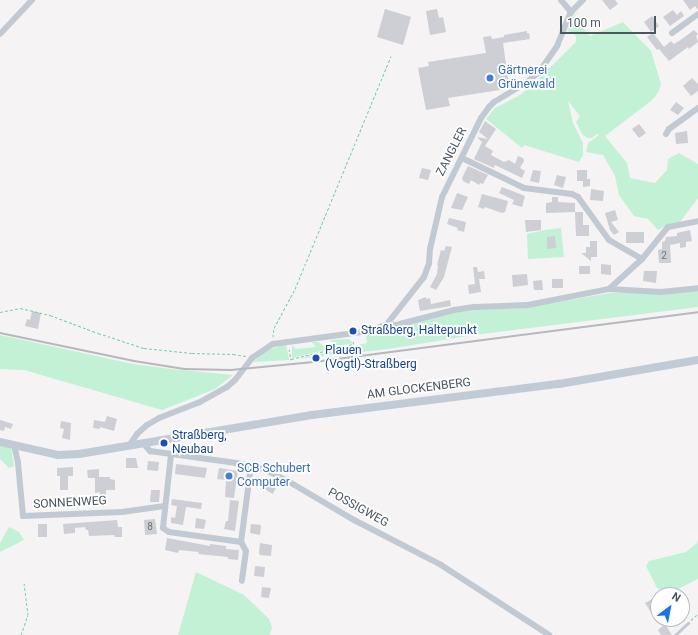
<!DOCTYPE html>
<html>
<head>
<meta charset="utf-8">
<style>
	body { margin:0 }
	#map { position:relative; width:698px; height:635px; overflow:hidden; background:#f5f3f3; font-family:Roboto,sans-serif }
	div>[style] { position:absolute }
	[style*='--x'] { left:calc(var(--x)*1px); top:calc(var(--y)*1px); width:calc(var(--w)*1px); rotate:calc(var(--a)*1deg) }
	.green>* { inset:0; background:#c3f1d5 }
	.building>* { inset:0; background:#cdcfd5 }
	.path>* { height:1px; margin-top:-0.5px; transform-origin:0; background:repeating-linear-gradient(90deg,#7ad0a6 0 3px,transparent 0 5px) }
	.service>* { height:3px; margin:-1.5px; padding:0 1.5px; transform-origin:1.5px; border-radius:1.5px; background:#c1cad2 }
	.minor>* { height:6px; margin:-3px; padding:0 3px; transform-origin:3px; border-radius:3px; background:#c1cad2 }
	.secondary>* { height:8px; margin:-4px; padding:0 4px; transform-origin:4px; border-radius:4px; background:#c1cbd6 }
	.rail>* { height:2px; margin:-1px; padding:0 1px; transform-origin:1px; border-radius:1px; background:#b5b8bd }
	.dots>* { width:11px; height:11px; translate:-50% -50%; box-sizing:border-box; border:2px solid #fff; border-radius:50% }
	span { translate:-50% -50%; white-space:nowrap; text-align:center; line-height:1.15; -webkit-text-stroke:3.5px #fff; paint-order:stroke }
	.number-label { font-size:10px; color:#6b747e }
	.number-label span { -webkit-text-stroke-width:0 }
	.shop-label { font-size:12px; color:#366cbe }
	.left { translate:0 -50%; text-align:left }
	.street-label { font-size:12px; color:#4a5661 }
	.transit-label { font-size:12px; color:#164399 }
	.north { position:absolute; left:650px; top:587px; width:40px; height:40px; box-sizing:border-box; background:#fff; border:1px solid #b7bbc0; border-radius:50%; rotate:32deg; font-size:11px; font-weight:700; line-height:16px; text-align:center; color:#4a5661 }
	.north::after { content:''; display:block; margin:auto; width:14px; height:18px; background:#1a73e8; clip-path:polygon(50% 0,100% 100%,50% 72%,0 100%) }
	.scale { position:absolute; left:560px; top:16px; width:96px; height:18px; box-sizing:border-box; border:2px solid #4a5661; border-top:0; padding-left:5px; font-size:12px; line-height:14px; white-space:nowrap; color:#4a5661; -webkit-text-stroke:3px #fff; paint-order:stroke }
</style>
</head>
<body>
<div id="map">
	<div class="green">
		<i style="clip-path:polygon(579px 10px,574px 17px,590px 36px,623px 22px,651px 51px,661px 84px,658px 93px,651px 101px,605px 136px,627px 163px,630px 178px,655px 183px,667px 170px,668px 159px,679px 153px,698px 164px,698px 198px,680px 222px,671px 223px,658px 230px,648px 219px,634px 216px,619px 195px,615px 176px,603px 155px,586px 152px,588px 143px,599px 135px,597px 134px,592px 138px,587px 138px,582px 134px,576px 122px,580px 116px,568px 101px,573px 123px,583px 143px,583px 155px,579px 162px,524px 145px,522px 148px,486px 119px,495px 108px,520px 95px,530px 87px,572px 46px,576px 42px,576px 37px,574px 33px,567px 31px,572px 17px)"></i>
		<i style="clip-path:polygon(561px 228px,564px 257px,528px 259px,527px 234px,544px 230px)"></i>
		<i style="clip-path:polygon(698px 291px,698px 307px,474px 335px,388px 349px,298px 359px,367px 343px,366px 335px,466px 310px,529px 307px,610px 293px)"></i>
		<i style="clip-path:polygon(0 335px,133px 364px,171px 369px,233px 375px,215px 389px,162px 410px,24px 370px,0 369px)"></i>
		<i style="clip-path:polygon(349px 339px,353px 343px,292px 358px,292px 345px,296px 349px,316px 347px,312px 342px,319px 342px,323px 346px,333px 345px,330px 340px)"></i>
		<i style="clip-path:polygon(286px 344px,289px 360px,253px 362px,268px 350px)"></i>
		<i style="clip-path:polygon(0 445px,11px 447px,14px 466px,9px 468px,0 459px)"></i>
		<i style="clip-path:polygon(9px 527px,19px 532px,24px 540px,0 552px,0 543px)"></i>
		<i style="clip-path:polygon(698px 539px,698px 579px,676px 590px,665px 592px,657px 588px,646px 566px,649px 561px,686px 552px,697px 543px)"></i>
		<i style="clip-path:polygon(196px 572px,244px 595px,269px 619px,272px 627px,270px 635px,178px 635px)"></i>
	</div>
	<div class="building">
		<i style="clip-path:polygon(602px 0,615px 0,618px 4px,610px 10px)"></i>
		<i style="clip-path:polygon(683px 0,698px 0,698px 10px,695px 6px,690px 10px)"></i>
		<i style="clip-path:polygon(385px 9px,411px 17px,403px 45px,377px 37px)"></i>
		<i style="clip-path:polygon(437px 9px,439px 18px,443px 17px,446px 32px,430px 35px,426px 11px)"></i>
		<i style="clip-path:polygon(673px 10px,677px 15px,681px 11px,684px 16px,670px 26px,663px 17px)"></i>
		<i style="clip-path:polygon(652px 16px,659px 26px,651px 32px,644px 22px)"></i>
		<i style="clip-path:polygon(694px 30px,698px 34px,696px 36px,698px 42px,689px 49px,688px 47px,669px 61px,659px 49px,657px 50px,647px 37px,653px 33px,664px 47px,671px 41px,674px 44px,682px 39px)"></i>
		<i style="clip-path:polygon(527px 31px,527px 33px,529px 33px,530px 39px,503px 43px,509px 85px,499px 87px,500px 90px,448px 98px,450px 106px,426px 110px,418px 68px,429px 66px,428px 62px,486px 53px,483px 37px,491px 36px,492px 39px,504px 37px,504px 35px)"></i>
		<i style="clip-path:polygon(692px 78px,698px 84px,698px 91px,691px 96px,683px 86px)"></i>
		<i style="clip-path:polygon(676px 102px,684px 108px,678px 115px,670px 110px)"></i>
		<i style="clip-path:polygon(485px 121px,496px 129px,485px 146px,493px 151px,491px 155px,504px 162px,509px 160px,515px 164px,518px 156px,523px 158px,524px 161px,520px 168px,525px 171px,522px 178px,495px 165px,494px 168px,474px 159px,482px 142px,477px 137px,488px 139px,479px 132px)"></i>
		<i style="clip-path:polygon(639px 124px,646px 133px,639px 138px,632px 129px)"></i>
		<i style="clip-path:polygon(687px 131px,688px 143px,676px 144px,675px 133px)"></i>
		<i style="clip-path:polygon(468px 166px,488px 175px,483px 184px,480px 183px,479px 185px,471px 180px,469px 184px,463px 181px,462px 178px)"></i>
		<i style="clip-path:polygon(422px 168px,431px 170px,428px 180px,419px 178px)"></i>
		<i style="clip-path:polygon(533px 170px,541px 171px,539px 183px,530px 181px)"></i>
		<i style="clip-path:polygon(577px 170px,587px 170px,587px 179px,590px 179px,590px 186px,583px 187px,583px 181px,577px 181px)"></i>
		<i style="clip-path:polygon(557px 175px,566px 177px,563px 188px,554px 185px)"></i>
		<i style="clip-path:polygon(502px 187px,525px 196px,522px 207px,512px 204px,514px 200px,499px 193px)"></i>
		<i style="clip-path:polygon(591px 189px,604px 191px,603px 201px,590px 200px)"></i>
		<i style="clip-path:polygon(457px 193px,468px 197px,462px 210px,451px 208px)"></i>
		<i style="clip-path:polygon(482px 194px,508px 201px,505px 212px,502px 213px,485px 207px,484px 209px,478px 207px)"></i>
		<i style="clip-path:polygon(552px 197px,558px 197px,558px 202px,575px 203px,575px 212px,546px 213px,546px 203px,552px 202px)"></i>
		<i style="clip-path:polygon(615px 210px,618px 220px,611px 222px,619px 232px,614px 235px,610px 230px,605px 213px)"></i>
		<i style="clip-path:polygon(575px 212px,583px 212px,583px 225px,589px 225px,589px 236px,576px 236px)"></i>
		<i style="clip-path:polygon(449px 218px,466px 222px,464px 232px,457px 230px,458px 228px,447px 224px)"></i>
		<i style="clip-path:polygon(525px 220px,541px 220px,541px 230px,526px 232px)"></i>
		<i style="clip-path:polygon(690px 230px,692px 241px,686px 242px,686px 247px,680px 248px,680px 243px,670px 245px,671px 263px,659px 263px,658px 250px,662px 249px,662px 242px,665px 241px,666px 237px,677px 236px,677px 233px)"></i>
		<i style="clip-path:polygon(626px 232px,644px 232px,644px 243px,626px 243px)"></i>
		<i style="clip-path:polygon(555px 236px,556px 248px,547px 249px,547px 237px)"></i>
		<i style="clip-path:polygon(590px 241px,597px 241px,597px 257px,591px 257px,591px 261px,581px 253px,586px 253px,586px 247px,590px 247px)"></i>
		<i style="clip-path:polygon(446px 246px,452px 247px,444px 277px,436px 290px,430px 287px,437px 274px,438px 265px,437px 265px,441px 250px,444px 251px)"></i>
		<i style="clip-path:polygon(601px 264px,611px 265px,611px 275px,601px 274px)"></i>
		<i style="clip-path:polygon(579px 266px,590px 266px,590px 274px,579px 274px)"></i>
		<i style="clip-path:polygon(473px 267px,477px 267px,478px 272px,484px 271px,485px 279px,479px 279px,481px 292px,469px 294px,468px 285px,475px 284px)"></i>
		<i style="clip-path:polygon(644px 271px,657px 271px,656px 283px,643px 281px)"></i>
		<i style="clip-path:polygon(527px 274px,528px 285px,513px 287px,512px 275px)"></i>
		<i style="clip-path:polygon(552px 279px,563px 279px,563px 288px,552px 288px)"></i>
		<i style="clip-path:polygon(542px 280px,543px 290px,534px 290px,533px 281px)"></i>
		<i style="clip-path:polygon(426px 297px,426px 299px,430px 298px,431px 304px,450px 300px,451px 306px,420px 311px,418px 300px)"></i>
		<i style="clip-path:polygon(32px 311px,41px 313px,38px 329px,25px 326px,27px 319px,30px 320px)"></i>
		<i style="clip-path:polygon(107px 416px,117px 419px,114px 431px,100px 427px,100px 429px,93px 428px,94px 420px,105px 422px)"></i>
		<i style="clip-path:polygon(0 420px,13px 424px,11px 429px,5px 427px,4px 431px,0 430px)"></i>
		<i style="clip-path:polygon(61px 421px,71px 423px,70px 440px,62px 438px,64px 429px,60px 428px)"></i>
		<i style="clip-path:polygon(126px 458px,136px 458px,138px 468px,126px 468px)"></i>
		<i style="clip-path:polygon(148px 461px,159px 462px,158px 471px,147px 470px)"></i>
		<i style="clip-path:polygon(176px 464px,207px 468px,205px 478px,175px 474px)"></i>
		<i style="clip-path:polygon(73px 467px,73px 476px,68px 476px,68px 490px,60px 490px,60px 476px,57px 476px,57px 468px)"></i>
		<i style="clip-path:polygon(219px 468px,238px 471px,234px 498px,225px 497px,226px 480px,217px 479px)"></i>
		<i style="clip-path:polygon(99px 469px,99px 477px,110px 477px,110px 479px,115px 480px,115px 490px,106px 490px,106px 496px,99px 496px,100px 492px,95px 493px,95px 478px,88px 478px,87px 470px)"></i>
		<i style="clip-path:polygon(268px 480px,277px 485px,273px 494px,264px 489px)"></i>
		<i style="clip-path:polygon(151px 490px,160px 490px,159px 502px,150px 502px)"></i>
		<i style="clip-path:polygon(172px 499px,202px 503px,201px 509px,186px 507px,183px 525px,171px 523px,171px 517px,175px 518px,177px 506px,171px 505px)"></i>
		<i style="clip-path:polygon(230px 500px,239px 501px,235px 531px,224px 529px,226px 521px,228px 521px)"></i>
		<i style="clip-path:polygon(196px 518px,206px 520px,204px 529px,195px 528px)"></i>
		<i style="clip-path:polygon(155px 519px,157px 534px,145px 535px,144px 520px)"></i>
		<i style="clip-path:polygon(117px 520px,118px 527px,122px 527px,122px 537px,115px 537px,114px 535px,89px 536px,88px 530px,86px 530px,85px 527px,75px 528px,75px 533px,64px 534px,63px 524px)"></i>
		<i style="clip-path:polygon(38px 524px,47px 524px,47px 537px,38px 537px)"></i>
		<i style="clip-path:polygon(251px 524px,261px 525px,260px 535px,250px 533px)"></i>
		<i style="clip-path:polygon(167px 538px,210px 546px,210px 544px,226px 546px,226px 549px,239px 550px,238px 560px,228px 559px,228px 557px,198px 554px,199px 552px,179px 550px,178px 553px,165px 550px)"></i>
		<i style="clip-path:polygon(260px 543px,272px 545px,271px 556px,260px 555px,259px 553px)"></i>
		<i style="clip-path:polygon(255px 566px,265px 567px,264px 577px,254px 576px)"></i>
		<i style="clip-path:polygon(262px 587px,271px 588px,269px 598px,261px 597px)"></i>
		<i style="clip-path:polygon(658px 596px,658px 610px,652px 614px,645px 603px)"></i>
		<i style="clip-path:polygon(665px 624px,672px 635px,661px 635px,658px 630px)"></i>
	</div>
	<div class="path">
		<i style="--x:0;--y:312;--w:20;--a:-11"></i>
		<i style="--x:20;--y:308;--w:31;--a:13"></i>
		<i style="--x:50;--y:315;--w:51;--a:20.6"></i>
		<i style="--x:98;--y:333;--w:48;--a:18.1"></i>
		<i style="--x:144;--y:348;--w:48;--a:5.9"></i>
		<i style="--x:192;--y:353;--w:41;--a:1.4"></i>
		<i style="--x:233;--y:354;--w:13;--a:9"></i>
		<i style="--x:273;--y:337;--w:9;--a:-84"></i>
		<i style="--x:274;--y:328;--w:44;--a:-61.7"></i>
		<i style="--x:295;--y:289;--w:252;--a:-67.6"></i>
		<i style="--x:289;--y:349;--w:11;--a:80"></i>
		<i style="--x:291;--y:359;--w:64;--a:-13.6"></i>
		<i style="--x:353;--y:344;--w:4;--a:-76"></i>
		<i style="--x:691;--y:620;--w:9;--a:-41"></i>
		<i style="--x:21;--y:635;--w:21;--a:-71"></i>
		<i style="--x:28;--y:615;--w:32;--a:-97"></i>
	</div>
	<div class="service">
		<i style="--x:675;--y:635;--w:18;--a:-43"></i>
	</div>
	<div class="minor">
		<i style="--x:561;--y:0;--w:16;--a:50"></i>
		<i style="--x:672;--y:33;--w:32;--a:-36"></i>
		<i style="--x:0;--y:34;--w:47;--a:-46.7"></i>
		<i style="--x:666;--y:134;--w:6;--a:-59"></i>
		<i style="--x:669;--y:129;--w:36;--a:-36"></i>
		<i style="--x:462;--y:158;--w:69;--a:25.8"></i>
		<i style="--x:524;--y:188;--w:48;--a:7.1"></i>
		<i style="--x:572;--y:194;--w:7;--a:27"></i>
		<i style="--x:578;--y:197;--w:53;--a:54.2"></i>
		<i style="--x:609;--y:240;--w:38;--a:30"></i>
		<i style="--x:609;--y:289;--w:45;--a:-42.3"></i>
		<i style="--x:642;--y:259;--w:41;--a:-50.9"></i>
		<i style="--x:668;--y:227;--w:31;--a:-11"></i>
		<i style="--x:387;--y:324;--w:60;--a:-51.8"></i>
		<i style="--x:424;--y:277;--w:15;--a:-70"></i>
		<i style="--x:429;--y:263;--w:14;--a:-86"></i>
		<i style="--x:430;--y:249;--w:53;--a:-77"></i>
		<i style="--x:442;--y:197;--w:88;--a:-63.7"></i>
		<i style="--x:481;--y:118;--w:14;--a:-54"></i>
		<i style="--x:489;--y:107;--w:7;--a:-45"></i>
		<i style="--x:494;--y:102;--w:37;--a:-31"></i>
		<i style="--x:526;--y:83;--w:17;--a:-40"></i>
		<i style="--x:539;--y:72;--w:32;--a:-55"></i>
		<i style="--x:557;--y:46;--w:37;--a:-68"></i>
		<i style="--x:571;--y:12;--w:17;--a:-45"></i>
		<i style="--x:143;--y:443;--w:11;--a:49"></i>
		<i style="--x:150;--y:451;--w:87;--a:7.9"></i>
		<i style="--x:236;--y:463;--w:29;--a:12"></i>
		<i style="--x:264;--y:469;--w:25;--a:27"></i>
		<i style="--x:286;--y:480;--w:79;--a:30.5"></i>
		<i style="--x:354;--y:520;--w:98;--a:27.3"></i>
		<i style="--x:441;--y:565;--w:129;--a:32.9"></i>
		<i style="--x:14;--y:445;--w:18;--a:77"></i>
		<i style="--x:18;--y:463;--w:53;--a:84.6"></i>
		<i style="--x:23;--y:516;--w:99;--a:-2.3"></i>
		<i style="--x:122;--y:512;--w:43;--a:-7.9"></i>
		<i style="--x:129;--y:446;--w:14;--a:-56"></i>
		<i style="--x:137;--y:434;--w:13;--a:-42"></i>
		<i style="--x:147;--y:425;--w:14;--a:-30"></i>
		<i style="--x:159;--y:418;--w:44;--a:-21.3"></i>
		<i style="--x:200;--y:402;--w:31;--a:-29"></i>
		<i style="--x:227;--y:387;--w:11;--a:-41"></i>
		<i style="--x:235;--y:380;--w:28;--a:-52"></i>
		<i style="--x:252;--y:358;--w:25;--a:-34"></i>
		<i style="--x:273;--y:344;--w:97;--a:-7.7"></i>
		<i style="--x:369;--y:331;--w:19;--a:-21"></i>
		<i style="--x:387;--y:324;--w:9;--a:6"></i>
		<i style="--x:396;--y:325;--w:60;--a:-14.5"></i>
		<i style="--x:454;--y:310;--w:20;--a:-9"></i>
		<i style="--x:474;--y:307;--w:54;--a:-2.1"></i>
		<i style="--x:528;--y:305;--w:83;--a:-11.2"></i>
		<i style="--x:609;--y:289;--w:52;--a:3.3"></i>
		<i style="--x:661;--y:292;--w:37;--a:-6"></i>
		<i style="--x:171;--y:455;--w:73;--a:96.3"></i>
		<i style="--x:163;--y:528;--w:7;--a:34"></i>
		<i style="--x:169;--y:532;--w:73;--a:7.9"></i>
		<i style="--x:241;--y:542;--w:77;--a:-82.5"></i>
		<i style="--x:241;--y:542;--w:10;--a:61"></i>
		<i style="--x:246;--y:551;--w:30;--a:98"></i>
	</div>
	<div class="secondary">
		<i style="--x:0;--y:442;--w:59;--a:12.6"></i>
		<i style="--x:58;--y:455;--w:21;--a:-3"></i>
		<i style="--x:79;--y:454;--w:236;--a:-9.5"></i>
		<i style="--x:312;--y:415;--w:249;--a:-7.2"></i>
		<i style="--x:559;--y:384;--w:141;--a:-9.8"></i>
	</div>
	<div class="rail">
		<i style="--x:0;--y:333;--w:137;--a:11.8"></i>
		<i style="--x:134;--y:361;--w:51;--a:9.1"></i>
		<i style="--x:184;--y:369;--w:47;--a:1.2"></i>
		<i style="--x:231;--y:370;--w:83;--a:-5.5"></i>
		<i style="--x:314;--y:362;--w:387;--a:-7.4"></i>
	</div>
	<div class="dots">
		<i style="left:490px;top:78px;background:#3f7fe0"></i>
		<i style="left:353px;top:331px;background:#1a4fb4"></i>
		<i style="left:316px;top:358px;background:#1a4fb4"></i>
		<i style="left:164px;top:443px;background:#1a4fb4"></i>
		<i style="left:229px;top:476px;background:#3f7fe0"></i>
	</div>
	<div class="number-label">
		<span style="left:664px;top:256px">2</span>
		<span style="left:150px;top:527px">8</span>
	</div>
	<div class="shop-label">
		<span class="left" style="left:498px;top:78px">Gärtnerei<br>Grünewald</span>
		<span class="left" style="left:237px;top:476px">SCB Schubert<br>Computer</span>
	</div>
	<div class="street-label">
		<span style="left:452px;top:152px;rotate:-63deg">ZANGLER</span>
		<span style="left:419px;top:389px;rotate:-7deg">AM GLOCKENBERG</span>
		<span style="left:70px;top:503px;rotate:-3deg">SONNENWEG</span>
		<span style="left:358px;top:508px;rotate:29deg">POSSIGWEG</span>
	</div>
	<div class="transit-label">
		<span class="left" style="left:361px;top:331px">Straßberg, Haltepunkt</span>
		<span class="left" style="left:325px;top:358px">Plauen<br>(Vogtl)-Straßberg</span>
		<span class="left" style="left:172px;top:443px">Straßberg,<br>Neubau</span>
	</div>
	<div class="north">N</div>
	<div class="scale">100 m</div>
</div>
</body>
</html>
